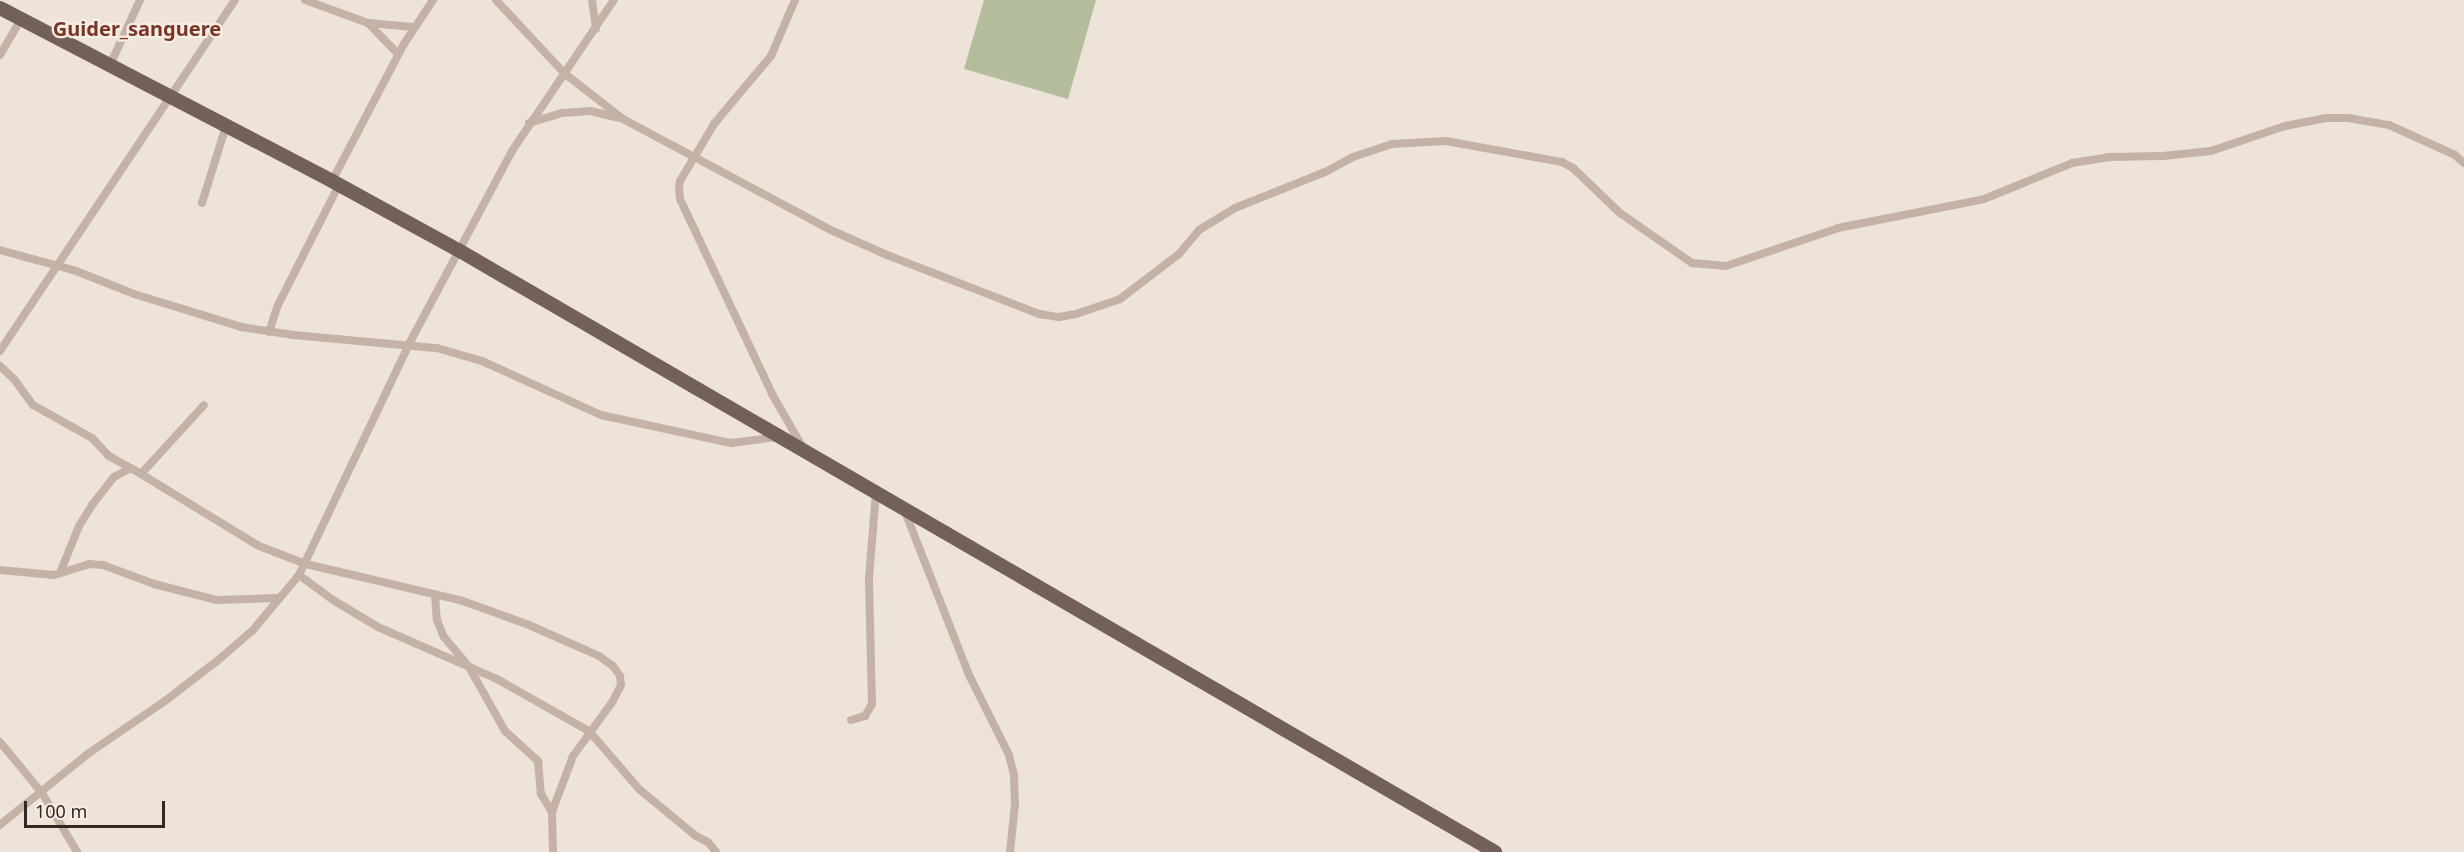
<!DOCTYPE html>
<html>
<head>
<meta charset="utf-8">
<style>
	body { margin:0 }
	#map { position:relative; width:2464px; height:852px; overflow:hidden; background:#eee3d9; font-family:"Noto Sans",sans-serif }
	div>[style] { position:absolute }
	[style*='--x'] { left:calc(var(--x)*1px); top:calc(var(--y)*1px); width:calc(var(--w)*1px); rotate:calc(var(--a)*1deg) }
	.green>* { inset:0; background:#b3bc9b }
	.street>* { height:8px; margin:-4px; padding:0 4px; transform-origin:4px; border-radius:4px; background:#c5b2a7 }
	.primary>* { height:14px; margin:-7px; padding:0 7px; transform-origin:7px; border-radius:7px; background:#736059 }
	span { translate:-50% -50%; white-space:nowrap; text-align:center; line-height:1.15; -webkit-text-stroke:4.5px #f7ede5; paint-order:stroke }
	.quarter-label { font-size:20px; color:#793527; font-weight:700 }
	.scale { position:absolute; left:24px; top:801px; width:141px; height:27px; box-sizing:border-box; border:3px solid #322927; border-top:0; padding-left:8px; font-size:18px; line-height:21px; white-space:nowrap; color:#322927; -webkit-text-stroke:4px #f7ede5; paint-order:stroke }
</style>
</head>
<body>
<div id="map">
	<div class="green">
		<i style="clip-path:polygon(984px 0,1096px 0,1068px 99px,964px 69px)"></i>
	</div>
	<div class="street">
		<i style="--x:305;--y:0;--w:67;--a:20.1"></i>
		<i style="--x:368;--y:23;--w:46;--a:5"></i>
		<i style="--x:496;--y:0;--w:100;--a:47"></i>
		<i style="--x:564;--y:73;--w:75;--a:37.9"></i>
		<i style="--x:623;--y:119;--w:238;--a:28.1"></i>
		<i style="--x:833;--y:231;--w:59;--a:24"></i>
		<i style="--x:887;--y:255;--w:163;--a:21.2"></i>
		<i style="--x:1039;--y:314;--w:20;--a:9"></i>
		<i style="--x:1059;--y:317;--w:17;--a:-10"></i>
		<i style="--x:1076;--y:314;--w:46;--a:-18.8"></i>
		<i style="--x:1120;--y:299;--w:74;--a:-37.3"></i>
		<i style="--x:1179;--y:254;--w:31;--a:-50"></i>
		<i style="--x:1199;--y:230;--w:42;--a:-31.4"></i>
		<i style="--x:1235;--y:208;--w:97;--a:-21.8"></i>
		<i style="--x:1325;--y:172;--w:32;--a:-28"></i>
		<i style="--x:1353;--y:157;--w:41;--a:-18.4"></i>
		<i style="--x:1392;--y:144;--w:54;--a:-3.2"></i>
		<i style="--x:1446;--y:141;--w:118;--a:10.3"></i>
		<i style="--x:1562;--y:162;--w:13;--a:29"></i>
		<i style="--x:1573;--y:168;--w:65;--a:43.8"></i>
		<i style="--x:1620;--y:213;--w:88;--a:34.8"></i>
		<i style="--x:1692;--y:263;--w:34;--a:5"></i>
		<i style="--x:1726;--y:266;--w:118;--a:-18.7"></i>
		<i style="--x:1838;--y:228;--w:149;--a:-11.2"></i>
		<i style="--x:1984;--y:199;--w:95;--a:-22.2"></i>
		<i style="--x:2072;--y:163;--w:36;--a:-9"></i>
		<i style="--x:2108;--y:157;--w:55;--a:-1"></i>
		<i style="--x:2163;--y:156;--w:48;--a:-5.9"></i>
		<i style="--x:2211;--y:151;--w:78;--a:-18.7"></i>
		<i style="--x:2285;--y:126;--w:42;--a:-11"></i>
		<i style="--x:2326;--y:118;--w:22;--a:0"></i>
		<i style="--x:2348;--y:118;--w:42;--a:9.7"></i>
		<i style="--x:2389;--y:125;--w:72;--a:24.4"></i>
		<i style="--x:2455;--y:155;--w:12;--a:42"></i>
		<i style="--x:592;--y:0;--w:29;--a:82"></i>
		<i style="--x:795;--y:0;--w:61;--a:113.2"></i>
		<i style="--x:771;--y:56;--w:89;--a:130"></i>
		<i style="--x:714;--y:124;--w:66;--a:120.8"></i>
		<i style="--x:680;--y:181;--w:8;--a:97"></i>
		<i style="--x:679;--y:189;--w:10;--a:84"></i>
		<i style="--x:680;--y:199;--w:216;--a:64.7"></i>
		<i style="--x:772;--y:394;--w:62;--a:60.1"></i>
		<i style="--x:368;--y:23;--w:43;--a:45.9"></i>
		<i style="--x:0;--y:55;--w:42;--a:-59.7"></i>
		<i style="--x:110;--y:65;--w:72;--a:-65.2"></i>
		<i style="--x:529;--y:123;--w:34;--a:-17"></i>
		<i style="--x:562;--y:113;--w:29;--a:-4"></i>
		<i style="--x:591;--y:111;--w:29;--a:14"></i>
		<i style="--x:332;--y:181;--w:155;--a:-62.3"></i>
		<i style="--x:404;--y:44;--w:53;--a:-56.6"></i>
		<i style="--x:202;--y:203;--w:81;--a:-72.7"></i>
		<i style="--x:0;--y:250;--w:79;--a:15.4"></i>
		<i style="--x:76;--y:271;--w:62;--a:21.6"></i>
		<i style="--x:134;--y:294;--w:112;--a:17.1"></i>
		<i style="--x:241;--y:327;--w:53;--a:8.7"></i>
		<i style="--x:293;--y:335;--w:145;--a:5.2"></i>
		<i style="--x:437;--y:348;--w:47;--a:16.1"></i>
		<i style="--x:482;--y:361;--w:131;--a:24.4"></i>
		<i style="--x:601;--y:415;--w:133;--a:12.2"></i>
		<i style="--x:731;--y:443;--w:46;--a:-7.4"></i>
		<i style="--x:269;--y:332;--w:28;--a:-72"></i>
		<i style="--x:278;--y:305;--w:135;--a:-63.1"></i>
		<i style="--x:0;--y:351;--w:422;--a:-56.2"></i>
		<i style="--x:0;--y:366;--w:19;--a:43"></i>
		<i style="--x:14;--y:379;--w:32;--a:54"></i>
		<i style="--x:33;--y:405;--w:68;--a:29.2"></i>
		<i style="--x:92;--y:438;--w:25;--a:47"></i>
		<i style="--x:109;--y:456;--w:37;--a:29"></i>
		<i style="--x:141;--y:474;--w:93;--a:-47.6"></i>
		<i style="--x:141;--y:474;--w:138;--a:31.4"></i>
		<i style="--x:259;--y:546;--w:50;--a:21"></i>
		<i style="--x:306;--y:564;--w:158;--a:13.2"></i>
		<i style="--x:460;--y:600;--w:73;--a:19.9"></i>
		<i style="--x:529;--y:625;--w:77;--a:23.9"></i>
		<i style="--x:599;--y:656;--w:17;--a:36"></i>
		<i style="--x:613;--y:666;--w:12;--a:55"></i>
		<i style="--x:620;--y:676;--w:9;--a:84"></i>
		<i style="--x:621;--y:685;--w:18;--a:117"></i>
		<i style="--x:613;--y:701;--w:68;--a:126"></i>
		<i style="--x:573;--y:756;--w:60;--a:110.6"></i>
		<i style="--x:552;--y:812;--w:40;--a:88.6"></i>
		<i style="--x:904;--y:509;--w:180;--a:68.6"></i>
		<i style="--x:970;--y:677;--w:87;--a:63.4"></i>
		<i style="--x:1009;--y:755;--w:21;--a:76"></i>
		<i style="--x:1014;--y:775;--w:29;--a:88"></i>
		<i style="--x:1015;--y:804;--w:48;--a:95.9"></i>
		<i style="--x:0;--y:570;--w:54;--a:5.3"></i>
		<i style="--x:54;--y:575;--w:37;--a:-17"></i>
		<i style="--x:89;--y:564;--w:14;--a:4"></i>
		<i style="--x:103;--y:565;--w:54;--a:20.4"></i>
		<i style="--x:154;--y:584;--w:65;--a:14.3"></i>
		<i style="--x:217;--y:600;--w:62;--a:-1.8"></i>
		<i style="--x:60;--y:573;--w:51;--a:-68"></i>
		<i style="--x:79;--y:526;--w:25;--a:-58"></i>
		<i style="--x:92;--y:505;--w:36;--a:-52"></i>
		<i style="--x:114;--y:477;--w:19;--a:-28"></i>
		<i style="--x:299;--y:575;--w:42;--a:36.3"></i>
		<i style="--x:333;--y:600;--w:52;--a:31"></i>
		<i style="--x:378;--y:627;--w:130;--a:23.6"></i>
		<i style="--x:497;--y:679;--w:106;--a:29.5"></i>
		<i style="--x:589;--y:731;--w:77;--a:49.2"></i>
		<i style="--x:639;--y:789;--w:74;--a:39.5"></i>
		<i style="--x:696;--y:836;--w:13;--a:27"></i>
		<i style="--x:708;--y:842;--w:13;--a:51"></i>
		<i style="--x:435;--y:594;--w:26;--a:86"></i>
		<i style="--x:437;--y:620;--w:18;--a:68"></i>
		<i style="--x:444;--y:637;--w:39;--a:50"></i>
		<i style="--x:469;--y:667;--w:73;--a:60.6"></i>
		<i style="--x:505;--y:731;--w:45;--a:42.3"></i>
		<i style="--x:538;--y:761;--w:33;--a:85"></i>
		<i style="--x:541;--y:794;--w:21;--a:59"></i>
		<i style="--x:851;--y:720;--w:15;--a:-16"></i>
		<i style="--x:865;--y:716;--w:14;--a:-60"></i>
		<i style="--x:872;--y:704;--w:126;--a:-91.4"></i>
		<i style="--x:869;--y:578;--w:85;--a:-85.3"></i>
		<i style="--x:0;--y:742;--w:66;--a:50.5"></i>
		<i style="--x:42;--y:793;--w:69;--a:59.3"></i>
		<i style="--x:0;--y:825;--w:114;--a:-39"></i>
		<i style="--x:89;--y:753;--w:92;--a:-34.4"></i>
		<i style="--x:165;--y:701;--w:66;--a:-37.6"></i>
		<i style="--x:217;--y:661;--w:48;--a:-40.7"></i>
		<i style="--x:253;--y:630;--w:72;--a:-50.1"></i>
		<i style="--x:299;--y:575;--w:256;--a:-64.5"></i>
		<i style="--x:409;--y:344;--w:219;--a:-61.9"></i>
		<i style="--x:512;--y:151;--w:182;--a:-56"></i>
	</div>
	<div class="primary">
		<i style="--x:0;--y:8;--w:374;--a:27.5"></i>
		<i style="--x:332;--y:181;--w:146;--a:28.7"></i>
		<i style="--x:460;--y:251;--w:1197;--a:30.14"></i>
	</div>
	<div class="quarter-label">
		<span style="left:137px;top:28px">Guider_sanguere</span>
	</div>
	<div class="scale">100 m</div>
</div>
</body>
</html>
